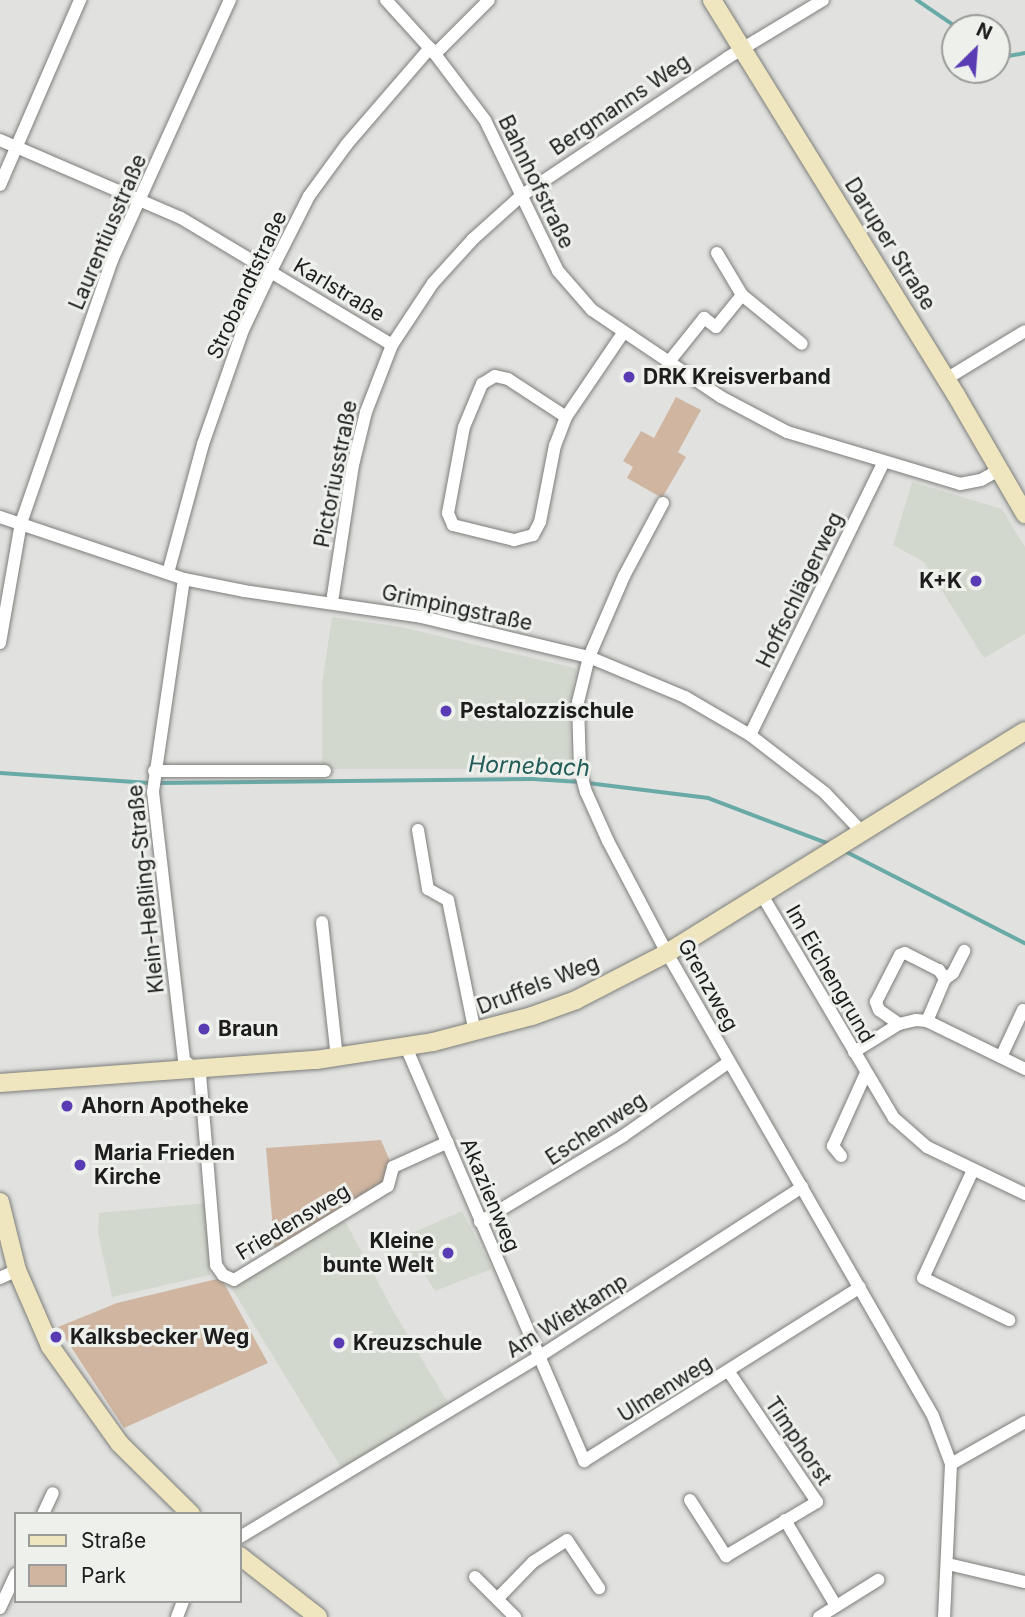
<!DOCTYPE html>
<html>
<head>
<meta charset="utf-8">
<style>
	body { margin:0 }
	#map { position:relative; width:1025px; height:1617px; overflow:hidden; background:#e1e2df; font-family:Inter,sans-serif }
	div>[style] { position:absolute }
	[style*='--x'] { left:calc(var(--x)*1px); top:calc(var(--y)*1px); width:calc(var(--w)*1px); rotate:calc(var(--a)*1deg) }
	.built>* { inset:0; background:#d3d8ce }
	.green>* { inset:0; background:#d0b6a1 }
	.stream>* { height:3.5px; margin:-1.75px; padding:0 1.75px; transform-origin:1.75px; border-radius:1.75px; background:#69aaa7 }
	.roads { filter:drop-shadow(0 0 2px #7d7e7b) drop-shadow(0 0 2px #7d7e7b) }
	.street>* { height:12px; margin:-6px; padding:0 6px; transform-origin:6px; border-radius:6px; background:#fff }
	.secondary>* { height:18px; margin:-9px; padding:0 9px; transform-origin:9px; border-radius:9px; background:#efe6bf }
	.dots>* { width:19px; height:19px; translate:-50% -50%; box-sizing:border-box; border:4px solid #eef0ec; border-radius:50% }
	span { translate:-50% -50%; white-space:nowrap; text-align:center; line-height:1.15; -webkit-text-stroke:6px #eef0ec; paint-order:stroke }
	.street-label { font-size:21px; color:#1c1d1c }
	.poi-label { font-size:21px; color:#1c1d1c; font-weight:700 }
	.left { translate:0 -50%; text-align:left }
	.right { translate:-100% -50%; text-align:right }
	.water-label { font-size:23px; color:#235c59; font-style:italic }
	.legend { position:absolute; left:14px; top:1512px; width:228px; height:91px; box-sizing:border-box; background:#eef0ec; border:2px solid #9a9c99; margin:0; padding:9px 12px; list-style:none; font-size:21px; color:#1c1d1c }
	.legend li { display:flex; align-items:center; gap:14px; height:35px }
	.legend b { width:35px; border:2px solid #9a9c99 }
	.north { position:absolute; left:941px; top:14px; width:70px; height:70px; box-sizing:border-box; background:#eef0ec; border:2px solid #9a9c99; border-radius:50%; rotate:25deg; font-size:19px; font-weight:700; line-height:28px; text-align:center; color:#1c1d1c }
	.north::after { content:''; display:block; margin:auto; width:24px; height:32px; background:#593cb4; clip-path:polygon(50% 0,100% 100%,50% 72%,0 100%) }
</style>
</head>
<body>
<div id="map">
	<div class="built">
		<i style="clip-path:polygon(912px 482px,1002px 509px,1025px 547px,1025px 634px,984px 658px,924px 562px,893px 545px)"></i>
		<i style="clip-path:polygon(332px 617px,401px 627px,575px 668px,577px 672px,573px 683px,569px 737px,572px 765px,569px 769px,322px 769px,322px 684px)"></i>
		<i style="clip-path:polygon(206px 1203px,210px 1275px,112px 1297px,98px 1233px,99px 1213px)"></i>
		<i style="clip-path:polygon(462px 1211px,492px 1269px,435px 1291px,401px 1238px)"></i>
		<i style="clip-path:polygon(344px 1219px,394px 1312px,451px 1408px,342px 1469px,229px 1284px)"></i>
	</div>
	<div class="green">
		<i style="clip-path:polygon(676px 397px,701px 410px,678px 452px,686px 457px,662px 498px,627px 478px,633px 467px,623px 461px,641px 431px,654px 438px)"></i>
		<i style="clip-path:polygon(381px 1140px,392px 1166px,387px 1186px,275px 1253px,266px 1148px)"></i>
		<i style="clip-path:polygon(221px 1278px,268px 1363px,124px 1428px,58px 1327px,117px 1303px)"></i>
	</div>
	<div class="stream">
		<i style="--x:917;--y:0;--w:50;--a:34.3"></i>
		<i style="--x:997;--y:54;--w:7;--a:27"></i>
		<i style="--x:1003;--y:57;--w:22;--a:-10"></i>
		<i style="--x:0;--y:773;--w:150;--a:3.8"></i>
		<i style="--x:158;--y:783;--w:375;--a:-0.6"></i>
		<i style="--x:533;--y:779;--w:47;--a:3.7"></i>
		<i style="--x:588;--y:783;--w:121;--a:7.1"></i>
		<i style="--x:708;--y:798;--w:130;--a:20.7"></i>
		<i style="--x:843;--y:850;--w:204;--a:27.1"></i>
	</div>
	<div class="roads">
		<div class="street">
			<i style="--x:386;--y:0;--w:73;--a:47.8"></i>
			<i style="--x:435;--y:54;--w:83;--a:52.9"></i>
			<i style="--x:485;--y:120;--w:168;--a:64.2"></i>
			<i style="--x:558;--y:271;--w:52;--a:48.9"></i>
			<i style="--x:592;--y:310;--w:156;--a:34"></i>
			<i style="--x:721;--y:397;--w:75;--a:27.9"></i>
			<i style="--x:787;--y:432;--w:181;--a:16.7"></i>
			<i style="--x:960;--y:484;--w:21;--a:-11"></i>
			<i style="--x:981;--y:480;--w:21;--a:-29"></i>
			<i style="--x:435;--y:54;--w:76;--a:-45"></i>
			<i style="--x:0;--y:140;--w:197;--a:23.3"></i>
			<i style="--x:181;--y:218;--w:246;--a:31"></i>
			<i style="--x:0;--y:185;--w:202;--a:-66.6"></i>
			<i style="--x:717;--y:253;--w:49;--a:59.2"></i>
			<i style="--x:742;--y:295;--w:77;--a:39.2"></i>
			<i style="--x:668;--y:363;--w:58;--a:-51.3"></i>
			<i style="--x:704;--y:318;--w:15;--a:37"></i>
			<i style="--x:716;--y:327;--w:41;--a:-50.9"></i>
			<i style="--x:946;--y:379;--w:92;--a:-31.3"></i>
			<i style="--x:566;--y:417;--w:30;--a:111"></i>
			<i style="--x:555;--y:445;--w:78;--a:101"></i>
			<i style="--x:540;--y:522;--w:15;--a:118"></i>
			<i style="--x:533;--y:535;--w:20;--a:165"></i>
			<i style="--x:514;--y:540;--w:63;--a:-166.2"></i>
			<i style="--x:453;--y:525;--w:13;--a:-113"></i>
			<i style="--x:448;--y:513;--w:87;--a:-79.5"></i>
			<i style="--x:464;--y:427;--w:47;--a:-67.3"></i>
			<i style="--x:482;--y:384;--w:15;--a:-32"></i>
			<i style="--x:495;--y:376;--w:13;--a:13"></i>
			<i style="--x:508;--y:379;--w:69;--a:33.2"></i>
			<i style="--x:566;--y:417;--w:102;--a:-55.8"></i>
			<i style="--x:663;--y:503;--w:83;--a:118.1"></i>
			<i style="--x:624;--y:576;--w:88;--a:113.4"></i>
			<i style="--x:589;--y:657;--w:46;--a:103.7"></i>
			<i style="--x:578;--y:702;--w:68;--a:88.3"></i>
			<i style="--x:580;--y:770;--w:23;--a:75"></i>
			<i style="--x:586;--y:792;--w:54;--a:65.8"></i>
			<i style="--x:608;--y:841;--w:127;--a:62.2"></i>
			<i style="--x:667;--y:953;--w:534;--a:60.12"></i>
			<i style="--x:933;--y:1416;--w:51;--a:69.4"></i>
			<i style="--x:951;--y:1464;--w:153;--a:92.6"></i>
			<i style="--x:0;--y:517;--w:194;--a:18.6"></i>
			<i style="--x:184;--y:579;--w:61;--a:11.3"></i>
			<i style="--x:244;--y:591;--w:180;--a:8.3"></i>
			<i style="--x:422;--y:617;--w:172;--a:13.5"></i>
			<i style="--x:589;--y:657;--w:104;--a:22.6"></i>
			<i style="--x:685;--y:697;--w:75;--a:30.3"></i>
			<i style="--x:750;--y:735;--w:95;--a:37.7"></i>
			<i style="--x:825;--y:793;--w:54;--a:46.5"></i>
			<i style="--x:168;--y:573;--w:134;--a:-74.8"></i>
			<i style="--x:203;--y:444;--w:121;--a:-70.7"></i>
			<i style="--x:243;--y:330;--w:65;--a:-64.6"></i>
			<i style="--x:271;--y:271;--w:84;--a:-63.1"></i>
			<i style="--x:309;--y:196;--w:64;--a:-53.8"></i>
			<i style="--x:347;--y:144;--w:127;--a:-49.2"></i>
			<i style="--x:184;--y:579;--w:215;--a:98.3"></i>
			<i style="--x:153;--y:792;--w:270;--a:83.4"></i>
			<i style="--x:184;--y:1060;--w:21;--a:41"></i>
			<i style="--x:200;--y:1074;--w:192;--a:85.2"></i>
			<i style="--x:216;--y:1265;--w:12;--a:55"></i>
			<i style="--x:223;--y:1275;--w:12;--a:24"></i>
			<i style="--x:234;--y:1280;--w:180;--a:-31.4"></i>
			<i style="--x:388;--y:1186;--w:20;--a:-75"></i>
			<i style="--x:393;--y:1167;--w:60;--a:-24.4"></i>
			<i style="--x:332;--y:602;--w:139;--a:-81.3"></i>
			<i style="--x:353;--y:465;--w:55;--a:-76.2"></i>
			<i style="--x:366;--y:412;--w:72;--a:-68.8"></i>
			<i style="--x:392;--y:345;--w:74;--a:-56.5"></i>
			<i style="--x:433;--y:283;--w:59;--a:-47.7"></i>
			<i style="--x:473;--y:239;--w:64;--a:-41.9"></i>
			<i style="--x:521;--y:196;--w:248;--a:-33.8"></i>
			<i style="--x:727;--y:58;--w:112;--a:-31.1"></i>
			<i style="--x:0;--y:643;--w:122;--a:-80.1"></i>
			<i style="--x:21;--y:523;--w:278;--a:-70.9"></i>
			<i style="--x:112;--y:260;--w:286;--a:-65.6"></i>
			<i style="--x:750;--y:735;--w:304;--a:-63.9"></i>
			<i style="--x:154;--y:771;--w:171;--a:0"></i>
			<i style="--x:418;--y:830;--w:60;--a:80.4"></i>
			<i style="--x:428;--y:889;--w:23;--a:29"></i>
			<i style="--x:448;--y:900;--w:136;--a:78.5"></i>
			<i style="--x:762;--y:895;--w:259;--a:59.4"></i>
			<i style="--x:894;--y:1118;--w:44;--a:41.3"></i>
			<i style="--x:927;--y:1147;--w:109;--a:25.6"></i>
			<i style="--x:322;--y:922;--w:136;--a:83.7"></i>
			<i style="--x:945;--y:979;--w:10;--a:-37"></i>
			<i style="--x:953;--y:973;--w:25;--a:-63"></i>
			<i style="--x:899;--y:1024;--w:24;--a:-145"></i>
			<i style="--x:879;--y:1010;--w:9;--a:-111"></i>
			<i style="--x:876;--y:1002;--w:53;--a:-62.9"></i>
			<i style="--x:900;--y:955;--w:5;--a:-22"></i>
			<i style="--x:905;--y:953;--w:38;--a:27"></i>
			<i style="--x:939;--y:970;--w:11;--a:56"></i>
			<i style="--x:945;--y:979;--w:46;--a:113.2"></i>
			<i style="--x:406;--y:1047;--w:451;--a:66.7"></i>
			<i style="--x:584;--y:1461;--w:326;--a:-32.2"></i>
			<i style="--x:854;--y:1052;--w:53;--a:-31.9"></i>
			<i style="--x:899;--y:1024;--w:17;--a:-13"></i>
			<i style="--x:916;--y:1020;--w:11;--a:5"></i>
			<i style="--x:927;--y:1021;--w:109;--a:26.1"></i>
			<i style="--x:1001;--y:1057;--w:52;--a:-64.9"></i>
			<i style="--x:841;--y:1156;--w:13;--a:-129"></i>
			<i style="--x:833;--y:1146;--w:80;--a:-65.7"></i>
			<i style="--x:973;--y:1170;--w:119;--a:114.8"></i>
			<i style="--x:923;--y:1278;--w:96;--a:26"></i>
			<i style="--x:480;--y:1222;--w:167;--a:-31"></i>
			<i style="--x:623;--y:1136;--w:129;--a:-34.9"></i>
			<i style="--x:0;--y:1278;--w:19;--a:-25"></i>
			<i style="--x:951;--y:1464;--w:85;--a:-29.6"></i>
			<i style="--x:690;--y:1500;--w:67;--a:57.3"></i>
			<i style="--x:726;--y:1556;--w:106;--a:-30.7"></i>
			<i style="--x:817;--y:1502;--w:157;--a:-124.1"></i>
			<i style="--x:43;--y:1514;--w:23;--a:-65"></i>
			<i style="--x:785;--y:1520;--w:100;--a:59.3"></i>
			<i style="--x:240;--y:1537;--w:350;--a:-31.1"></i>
			<i style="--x:540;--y:1356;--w:312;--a:-32.8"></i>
			<i style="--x:948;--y:1564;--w:79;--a:13.2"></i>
			<i style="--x:475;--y:1577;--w:57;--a:45"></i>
			<i style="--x:499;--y:1597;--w:49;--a:-45.8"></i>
			<i style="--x:533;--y:1562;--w:40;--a:-32.9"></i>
			<i style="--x:567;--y:1540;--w:58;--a:56.3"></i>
			<i style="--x:0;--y:1608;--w:38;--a:-65"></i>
			<i style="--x:177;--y:1617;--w:17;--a:-69"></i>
			<i style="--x:819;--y:1617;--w:70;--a:-32.1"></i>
		</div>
		<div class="secondary">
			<i style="--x:712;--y:0;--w:464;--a:58.3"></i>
			<i style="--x:956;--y:395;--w:138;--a:59.9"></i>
			<i style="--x:0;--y:1083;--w:317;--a:-4.2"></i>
			<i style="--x:316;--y:1060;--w:118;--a:-8.7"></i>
			<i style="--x:433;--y:1042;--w:102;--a:-14.7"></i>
			<i style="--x:532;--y:1016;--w:47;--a:-20"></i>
			<i style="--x:576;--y:1000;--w:102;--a:-27.3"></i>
			<i style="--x:667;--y:953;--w:421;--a:-31.8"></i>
			<i style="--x:0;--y:1202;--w:70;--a:76"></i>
			<i style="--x:17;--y:1270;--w:83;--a:66.5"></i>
			<i style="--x:50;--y:1346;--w:120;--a:54.5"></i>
			<i style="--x:120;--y:1444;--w:100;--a:44.6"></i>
			<i style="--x:240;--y:1556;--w:99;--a:38"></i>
		</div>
	</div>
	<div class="dots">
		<i style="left:629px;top:377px;background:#593cb4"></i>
		<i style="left:976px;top:581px;background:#593cb4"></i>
		<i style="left:446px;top:711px;background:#593cb4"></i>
		<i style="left:204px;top:1029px;background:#593cb4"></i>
		<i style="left:67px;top:1106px;background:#593cb4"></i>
		<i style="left:80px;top:1165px;background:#593cb4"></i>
		<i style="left:448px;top:1253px;background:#593cb4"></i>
		<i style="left:56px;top:1337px;background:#593cb4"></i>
		<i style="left:339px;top:1343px;background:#593cb4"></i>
	</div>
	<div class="street-label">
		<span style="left:620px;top:105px;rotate:-34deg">Bergmanns Weg</span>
		<span style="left:536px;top:182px;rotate:64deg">Bahnhofstraße</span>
		<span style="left:108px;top:232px;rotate:-67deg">Laurentiusstraße</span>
		<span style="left:890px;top:244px;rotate:58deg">Daruper Straße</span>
		<span style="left:247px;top:285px;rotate:-65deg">Strobandtstraße</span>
		<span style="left:339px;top:290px;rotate:31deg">Karlstraße</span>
		<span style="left:336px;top:474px;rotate:-79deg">Pictoriusstraße</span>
		<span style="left:800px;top:590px;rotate:-64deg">Hoffschlägerweg</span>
		<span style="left:457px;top:608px;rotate:12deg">Grimpingstraße</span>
		<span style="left:146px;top:889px;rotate:-96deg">Klein-Heßling-Straße</span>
		<span style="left:830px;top:974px;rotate:60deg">Im Eichengrund</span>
		<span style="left:538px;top:985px;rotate:-21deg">Druffels Weg</span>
		<span style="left:708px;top:985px;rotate:61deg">Grenzweg</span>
		<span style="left:596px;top:1129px;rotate:-33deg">Eschenweg</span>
		<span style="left:490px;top:1195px;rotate:67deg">Akazienweg</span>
		<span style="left:293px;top:1222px;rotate:-31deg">Friedensweg</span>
		<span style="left:567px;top:1316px;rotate:-32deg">Am Wietkamp</span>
		<span style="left:665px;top:1389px;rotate:-32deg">Ulmenweg</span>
		<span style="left:798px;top:1441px;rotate:56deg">Timphorst</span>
	</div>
	<div class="poi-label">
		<span class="left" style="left:643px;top:377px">DRK Kreisverband</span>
		<span class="right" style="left:962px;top:581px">K+K</span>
		<span class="left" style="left:460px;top:711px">Pestalozzischule</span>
		<span class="left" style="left:218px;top:1029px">Braun</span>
		<span class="left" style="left:81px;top:1106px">Ahorn Apotheke</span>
		<span class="left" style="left:94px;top:1165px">Maria Frieden<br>Kirche</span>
		<span class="right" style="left:434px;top:1253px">Kleine<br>bunte Welt</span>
		<span class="left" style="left:70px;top:1337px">Kalksbecker Weg</span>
		<span class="left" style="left:353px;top:1343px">Kreuzschule</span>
	</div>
	<div class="water-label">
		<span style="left:529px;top:766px;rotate:2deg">Hornebach</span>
	</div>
	<ul class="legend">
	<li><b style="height:9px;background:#efe6bf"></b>Straße</li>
	<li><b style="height:19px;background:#d0b6a1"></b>Park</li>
	</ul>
	<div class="north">N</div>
</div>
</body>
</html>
